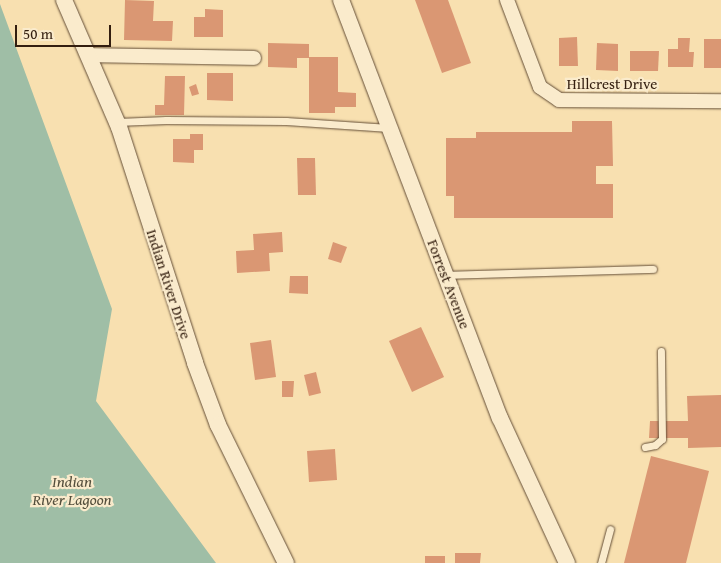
<!DOCTYPE html>
<html>
<head>
<meta charset="utf-8">
<style>
	body { margin:0 }
	#map { position:relative; width:721px; height:563px; overflow:hidden; background:#f8e0b0; font-family:"Gentium Book Plus",serif }
	div>[style] { position:absolute }
	[style*='--x'] { left:calc(var(--x)*1px); top:calc(var(--y)*1px); width:calc(var(--w)*1px); rotate:calc(var(--a)*1deg) }
	.water>* { inset:0; background:#9fbea6 }
	.building>* { inset:0; background:#da9773 }
	.roads { filter:drop-shadow(0 0 1px #644e37) drop-shadow(0 0 1px #644e37) }
	.service>* { height:7px; margin:-3.5px; padding:0 3.5px; transform-origin:3.5px; border-radius:3.5px; background:#faebcc }
	.minor>* { height:14px; margin:-7px; padding:0 7px; transform-origin:7px; border-radius:7px; background:#faebcc }
	.tertiary>* { height:16px; margin:-8px; padding:0 8px; transform-origin:8px; border-radius:8px; background:#faebcc }
	span { translate:-50% -50%; white-space:nowrap; text-align:center; line-height:1.15; -webkit-text-stroke:4.5px #faebcc; paint-order:stroke }
	.street-label { font-size:15px; color:#331e0f }
	.water-label { font-size:16px; color:#534e3c; font-style:italic }
	.scale { position:absolute; left:15px; top:25px; width:96px; height:22px; box-sizing:border-box; border:2px solid #331e0f; border-top:0; padding-left:6px; font-size:15px; line-height:18px; white-space:nowrap; color:#331e0f; -webkit-text-stroke:4px #faebcc; paint-order:stroke }
</style>
</head>
<body>
<div id="map">
	<div class="water">
		<i style="clip-path:polygon(0 4px,112px 309px,96px 401px,216px 563px,0 563px)"></i>
	</div>
	<div class="building">
		<i style="clip-path:polygon(125px 0,154px 1px,153px 21px,173px 21px,172px 41px,124px 40px)"></i>
		<i style="clip-path:polygon(415px 0,448px 0,471px 63px,442px 73px)"></i>
		<i style="clip-path:polygon(205px 9px,223px 10px,223px 37px,194px 37px,194px 17px,205px 17px)"></i>
		<i style="clip-path:polygon(577px 37px,578px 66px,559px 66px,559px 38px)"></i>
		<i style="clip-path:polygon(678px 38px,690px 38px,689px 52px,694px 52px,693px 67px,668px 67px,668px 49px,678px 49px)"></i>
		<i style="clip-path:polygon(704px 39px,721px 39px,721px 68px,704px 68px)"></i>
		<i style="clip-path:polygon(268px 43px,309px 44px,309px 58px,297px 58px,297px 68px,268px 67px)"></i>
		<i style="clip-path:polygon(597px 43px,618px 44px,618px 71px,596px 70px)"></i>
		<i style="clip-path:polygon(630px 51px,659px 51px,658px 71px,630px 71px)"></i>
		<i style="clip-path:polygon(309px 57px,338px 57px,338px 92px,356px 93px,356px 107px,335px 107px,335px 113px,309px 113px)"></i>
		<i style="clip-path:polygon(207px 73px,233px 73px,233px 101px,207px 100px)"></i>
		<i style="clip-path:polygon(165px 76px,185px 76px,184px 115px,155px 115px,155px 105px,164px 105px)"></i>
		<i style="clip-path:polygon(196px 84px,199px 94px,192px 96px,189px 87px)"></i>
		<i style="clip-path:polygon(572px 121px,612px 121px,613px 166px,596px 166px,596px 184px,613px 184px,613px 218px,454px 218px,454px 196px,446px 196px,446px 138px,476px 138px,476px 132px,572px 132px)"></i>
		<i style="clip-path:polygon(190px 134px,203px 134px,203px 150px,194px 150px,194px 163px,173px 162px,173px 139px,190px 139px)"></i>
		<i style="clip-path:polygon(297px 158px,315px 158px,316px 195px,298px 195px)"></i>
		<i style="clip-path:polygon(282px 232px,283px 252px,269px 253px,270px 271px,237px 273px,236px 251px,254px 250px,253px 234px)"></i>
		<i style="clip-path:polygon(333px 242px,347px 247px,341px 263px,328px 259px)"></i>
		<i style="clip-path:polygon(290px 276px,308px 276px,308px 294px,289px 293px)"></i>
		<i style="clip-path:polygon(421px 327px,444px 377px,412px 392px,389px 341px)"></i>
		<i style="clip-path:polygon(271px 340px,276px 377px,255px 380px,250px 343px)"></i>
		<i style="clip-path:polygon(316px 372px,321px 393px,309px 396px,304px 375px)"></i>
		<i style="clip-path:polygon(282px 381px,294px 381px,293px 397px,282px 397px)"></i>
		<i style="clip-path:polygon(721px 395px,721px 447px,688px 448px,688px 438px,649px 438px,650px 421px,688px 421px,687px 396px)"></i>
		<i style="clip-path:polygon(335px 449px,337px 480px,309px 482px,307px 451px)"></i>
		<i style="clip-path:polygon(651px 456px,709px 471px,686px 563px,624px 563px)"></i>
		<i style="clip-path:polygon(455px 553px,481px 553px,480px 563px,455px 563px)"></i>
		<i style="clip-path:polygon(425px 556px,445px 556px,445px 563px,425px 563px)"></i>
	</div>
	<div class="roads">
		<div class="service">
			<i style="--x:117;--y:122;--w:49;--a:-2.3"></i>
			<i style="--x:166;--y:120;--w:120;--a:0.5"></i>
			<i style="--x:286;--y:121;--w:103;--a:3.9"></i>
			<i style="--x:446;--y:275;--w:207;--a:-1.7"></i>
			<i style="--x:645;--y:447;--w:10;--a:-11"></i>
			<i style="--x:655;--y:445;--w:9;--a:-41"></i>
			<i style="--x:662;--y:439;--w:88;--a:-90.7"></i>
			<i style="--x:601;--y:563;--w:35;--a:-75"></i>
		</div>
		<div class="minor">
			<i style="--x:507;--y:0;--w:93;--a:69.2"></i>
			<i style="--x:540;--y:87;--w:23;--a:34"></i>
			<i style="--x:559;--y:100;--w:162;--a:0.4"></i>
			<i style="--x:89;--y:55;--w:165;--a:1"></i>
		</div>
		<div class="tertiary">
			<i style="--x:64;--y:0;--w:138;--a:66.6"></i>
			<i style="--x:119;--y:127;--w:248;--a:72.1"></i>
			<i style="--x:195;--y:363;--w:66;--a:69.6"></i>
			<i style="--x:218;--y:425;--w:154;--a:63.8"></i>
			<i style="--x:341;--y:0;--w:447;--a:69.2"></i>
			<i style="--x:500;--y:418;--w:160;--a:65.2"></i>
		</div>
	</div>
	<div class="street-label">
		<span style="left:612px;top:84px">Hillcrest Drive</span>
		<span style="left:169px;top:284px;rotate:72deg">Indian River Drive</span>
		<span style="left:449px;top:284px;rotate:69deg">Forrest Avenue</span>
	</div>
	<div class="water-label">
		<span style="left:72px;top:490px">Indian<br>River Lagoon</span>
	</div>
	<div class="scale">50 m</div>
</div>
</body>
</html>
